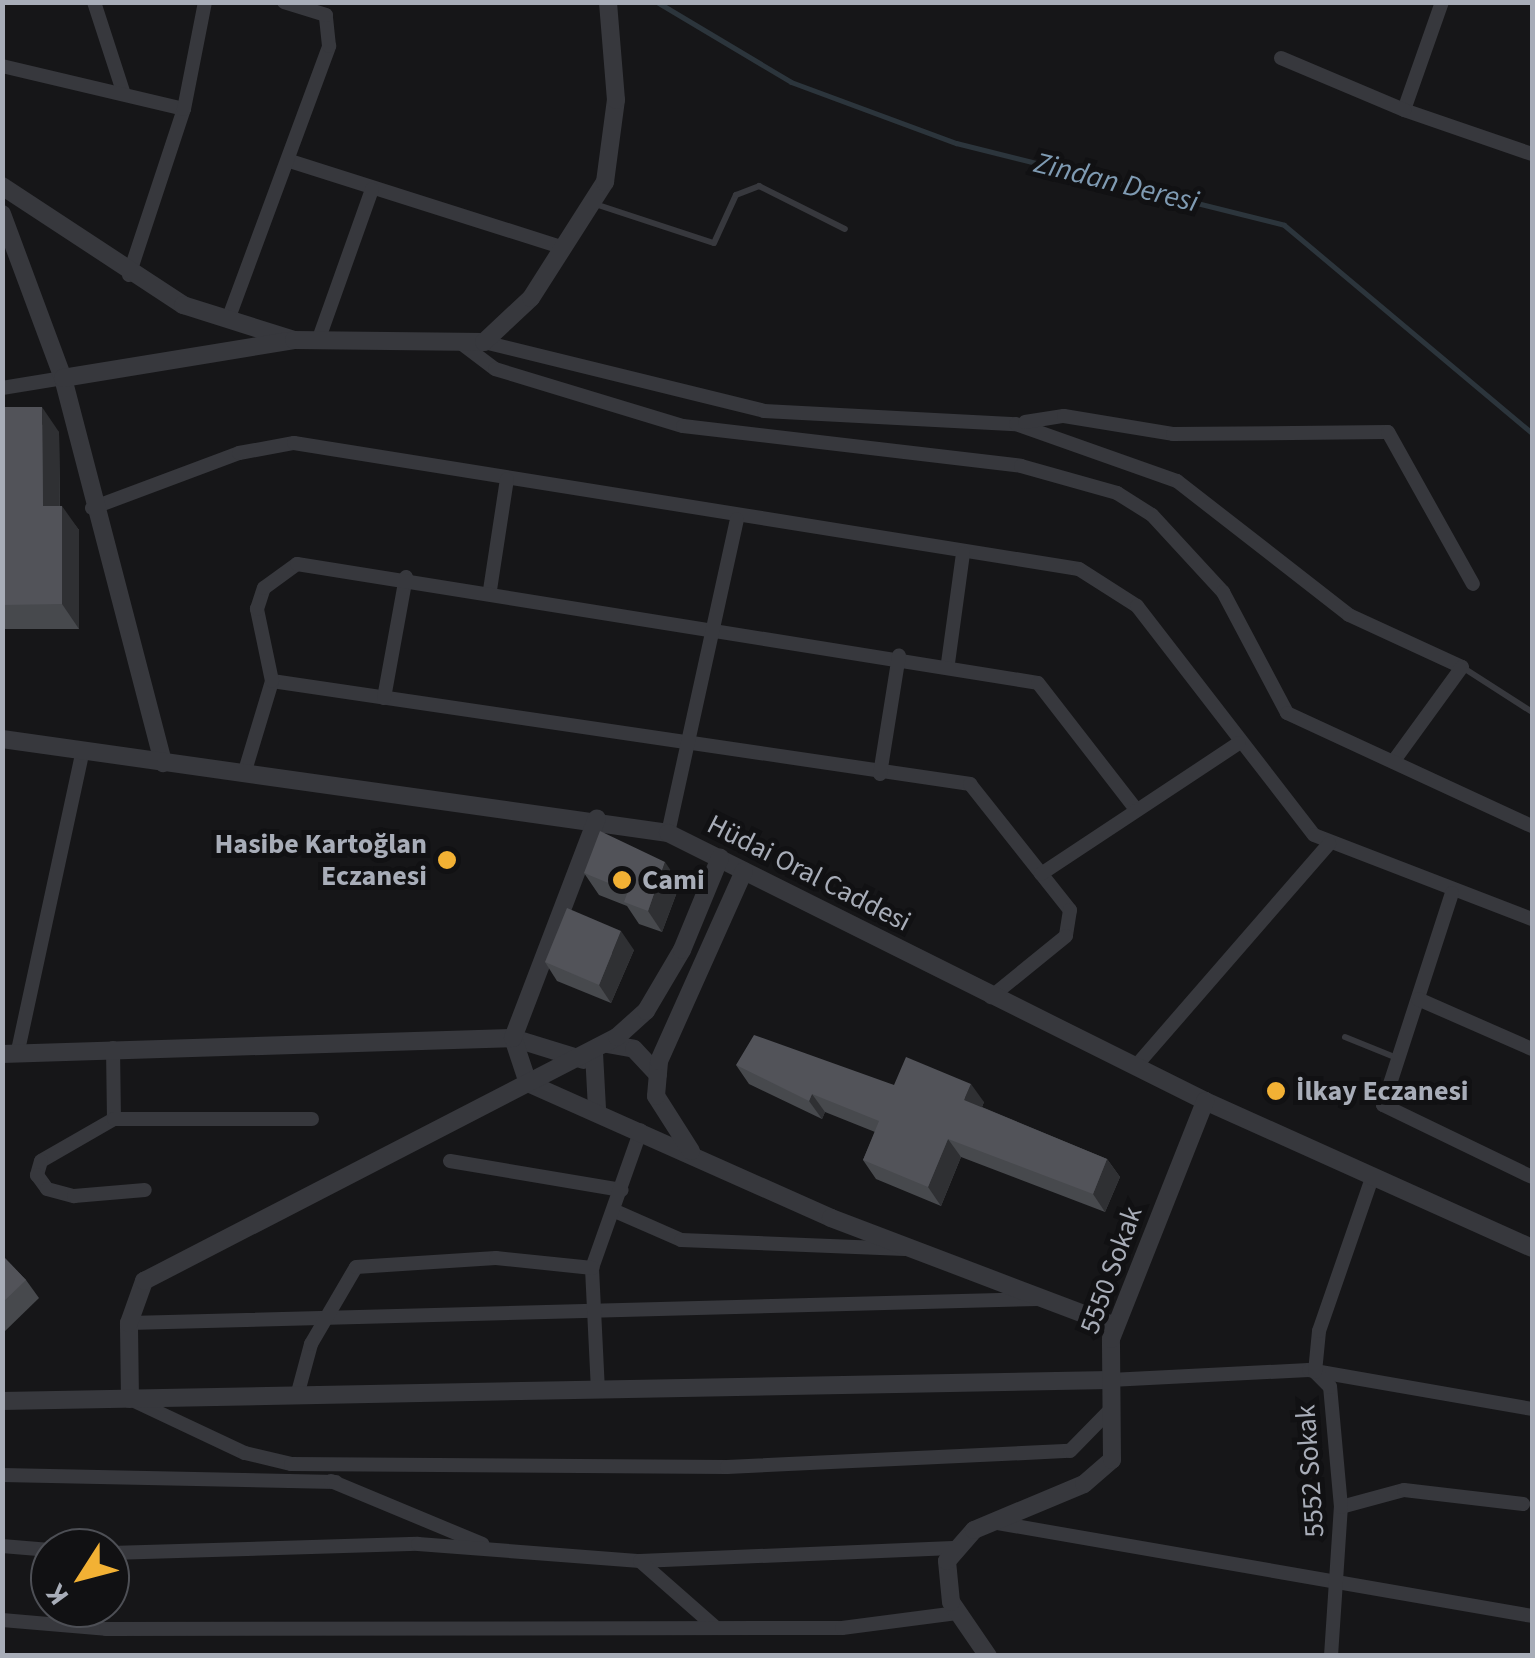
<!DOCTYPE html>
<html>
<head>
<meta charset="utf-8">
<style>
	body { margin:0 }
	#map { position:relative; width:1535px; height:1658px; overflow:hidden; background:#161618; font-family:"Source Sans 3",sans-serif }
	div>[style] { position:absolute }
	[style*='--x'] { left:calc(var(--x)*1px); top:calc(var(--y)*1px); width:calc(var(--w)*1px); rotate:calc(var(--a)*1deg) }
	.stream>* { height:5px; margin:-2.5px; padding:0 2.5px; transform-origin:2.5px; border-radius:2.5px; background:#2c353c }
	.service>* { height:6px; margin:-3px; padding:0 3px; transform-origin:3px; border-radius:3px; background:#37383d }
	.minor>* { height:14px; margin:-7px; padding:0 7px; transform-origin:7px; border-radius:7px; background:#37383d }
	.tertiary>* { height:18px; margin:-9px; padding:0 9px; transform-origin:9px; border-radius:9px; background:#37383d }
	.wall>* { inset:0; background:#47494d }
	.shaded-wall>* { inset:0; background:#2f3033 }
	.building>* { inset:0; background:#525359 }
	.dots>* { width:28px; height:28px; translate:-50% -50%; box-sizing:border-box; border:5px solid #111113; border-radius:50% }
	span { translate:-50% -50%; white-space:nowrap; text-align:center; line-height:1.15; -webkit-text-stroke:10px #111113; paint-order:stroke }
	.poi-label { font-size:28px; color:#a8adb8; font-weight:700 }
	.right { translate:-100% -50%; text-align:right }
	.left { translate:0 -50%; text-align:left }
	.street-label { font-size:28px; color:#a8adb8 }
	.water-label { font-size:30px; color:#7f9bb3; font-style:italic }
	.frame { position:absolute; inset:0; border:5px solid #a8adb8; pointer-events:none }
	.north { position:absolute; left:30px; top:1528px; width:100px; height:100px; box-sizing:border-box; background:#111113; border:2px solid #4d4f55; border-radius:50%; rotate:234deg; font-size:28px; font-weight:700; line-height:40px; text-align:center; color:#a8adb8 }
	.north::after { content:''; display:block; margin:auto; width:35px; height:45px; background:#f2b134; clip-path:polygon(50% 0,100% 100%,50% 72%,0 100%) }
</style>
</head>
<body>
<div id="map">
	<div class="stream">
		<i style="--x:657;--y:2;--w:156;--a:30.8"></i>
		<i style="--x:791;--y:82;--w:176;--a:20.3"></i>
		<i style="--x:956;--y:143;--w:338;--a:14"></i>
		<i style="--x:1284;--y:225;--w:324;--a:40"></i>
	</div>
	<div class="service">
		<i style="--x:592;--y:203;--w:128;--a:18.2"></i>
		<i style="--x:714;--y:243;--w:53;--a:-65.4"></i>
		<i style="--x:736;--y:195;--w:25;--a:-21"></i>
		<i style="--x:759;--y:186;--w:96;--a:26.6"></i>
		<i style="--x:1462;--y:667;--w:83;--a:32.7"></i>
		<i style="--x:1345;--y:1037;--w:56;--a:22"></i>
	</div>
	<div class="minor">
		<i style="--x:94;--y:2;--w:94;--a:72"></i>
		<i style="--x:1442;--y:2;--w:114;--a:109.4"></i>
		<i style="--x:1404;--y:110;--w:135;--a:19"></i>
		<i style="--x:1281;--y:58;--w:134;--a:22.9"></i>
		<i style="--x:2;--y:66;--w:187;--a:13.3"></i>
		<i style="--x:293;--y:162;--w:284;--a:17.6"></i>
		<i style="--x:129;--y:275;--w:175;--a:-71.7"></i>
		<i style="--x:184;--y:109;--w:109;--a:-78.9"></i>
		<i style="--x:229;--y:317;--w:289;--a:-69.7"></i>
		<i style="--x:329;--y:46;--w:31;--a:-96"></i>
		<i style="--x:326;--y:15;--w:44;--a:-162.8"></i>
		<i style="--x:318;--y:341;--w:161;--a:-70.4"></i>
		<i style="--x:484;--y:342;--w:288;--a:13.8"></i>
		<i style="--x:764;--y:411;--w:252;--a:3"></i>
		<i style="--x:1016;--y:424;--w:171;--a:19.5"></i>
		<i style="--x:1177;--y:481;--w:218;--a:37.9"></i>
		<i style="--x:1349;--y:615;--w:124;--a:24.7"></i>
		<i style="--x:1462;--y:667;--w:117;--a:126"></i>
		<i style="--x:462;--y:344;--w:41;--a:37.1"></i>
		<i style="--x:495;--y:369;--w:196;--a:16.9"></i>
		<i style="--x:683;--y:426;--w:340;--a:6.7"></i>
		<i style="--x:1021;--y:466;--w:100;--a:15.7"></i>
		<i style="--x:1117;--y:493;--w:41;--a:32.2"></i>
		<i style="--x:1152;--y:515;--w:105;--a:47.3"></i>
		<i style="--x:1223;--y:592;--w:137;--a:62.1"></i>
		<i style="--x:1287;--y:713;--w:270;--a:24.8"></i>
		<i style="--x:2;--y:388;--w:62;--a:-9.3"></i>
		<i style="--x:1025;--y:422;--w:39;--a:-9"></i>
		<i style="--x:1064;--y:416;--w:110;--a:9.4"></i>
		<i style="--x:1173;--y:434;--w:215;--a:-0.5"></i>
		<i style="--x:1388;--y:432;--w:174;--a:60.8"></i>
		<i style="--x:92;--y:508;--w:157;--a:-20.5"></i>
		<i style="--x:239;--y:453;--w:56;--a:-10.3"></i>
		<i style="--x:294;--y:443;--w:795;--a:9.12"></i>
		<i style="--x:1079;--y:569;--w:69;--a:32.5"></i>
		<i style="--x:1137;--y:606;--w:289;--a:52.3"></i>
		<i style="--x:1314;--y:835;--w:234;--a:21.1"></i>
		<i style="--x:490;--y:590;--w:112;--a:-81.3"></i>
		<i style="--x:948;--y:663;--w:111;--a:-82.2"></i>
		<i style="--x:272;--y:681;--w:706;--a:8.39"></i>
		<i style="--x:970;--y:784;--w:161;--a:51.6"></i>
		<i style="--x:1070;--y:910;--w:26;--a:99"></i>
		<i style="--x:1066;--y:936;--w:97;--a:140.9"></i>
		<i style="--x:384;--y:698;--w:123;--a:-79.7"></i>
		<i style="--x:244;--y:774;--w:97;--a:-73.2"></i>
		<i style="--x:272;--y:681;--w:74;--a:-101.8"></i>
		<i style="--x:257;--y:609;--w:22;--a:-72"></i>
		<i style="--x:264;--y:588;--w:41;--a:-36"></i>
		<i style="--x:297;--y:564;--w:750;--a:9.12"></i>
		<i style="--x:1038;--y:683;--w:158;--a:52.2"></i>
		<i style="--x:880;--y:774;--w:120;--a:-80.9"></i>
		<i style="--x:668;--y:833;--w:321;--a:-77.6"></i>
		<i style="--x:1041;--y:874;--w:237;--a:-33.5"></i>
		<i style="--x:1452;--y:893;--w:223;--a:108"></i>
		<i style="--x:1383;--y:1105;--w:165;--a:25.8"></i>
		<i style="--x:1418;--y:999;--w:124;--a:23.7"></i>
		<i style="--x:113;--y:1048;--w:71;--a:89.2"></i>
		<i style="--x:114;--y:1119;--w:84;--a:150.1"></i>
		<i style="--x:41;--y:1161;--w:15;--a:106"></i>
		<i style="--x:37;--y:1175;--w:17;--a:54"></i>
		<i style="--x:47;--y:1189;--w:28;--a:15"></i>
		<i style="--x:74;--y:1196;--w:71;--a:-4.8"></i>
		<i style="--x:17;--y:1055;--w:312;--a:-77.8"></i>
		<i style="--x:1135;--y:1067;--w:296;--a:-49"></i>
		<i style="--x:114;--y:1119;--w:198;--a:0"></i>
		<i style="--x:450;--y:1161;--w:174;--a:9.6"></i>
		<i style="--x:615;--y:1211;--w:72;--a:23.7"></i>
		<i style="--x:681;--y:1240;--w:224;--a:2.3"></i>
		<i style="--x:129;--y:1323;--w:909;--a:-1.51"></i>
		<i style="--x:1110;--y:1380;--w:199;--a:-2.9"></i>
		<i style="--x:1309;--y:1370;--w:226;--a:9.9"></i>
		<i style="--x:598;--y:1391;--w:123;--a:-92.8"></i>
		<i style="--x:592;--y:1268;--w:146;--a:-70.5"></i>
		<i style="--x:297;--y:1396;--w:54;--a:-74.9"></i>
		<i style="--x:311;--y:1344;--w:89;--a:-59.7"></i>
		<i style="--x:356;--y:1267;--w:140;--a:-3.7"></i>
		<i style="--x:496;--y:1258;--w:97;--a:5.9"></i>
		<i style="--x:130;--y:1399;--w:127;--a:25.2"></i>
		<i style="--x:245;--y:1453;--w:47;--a:13.4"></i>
		<i style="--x:291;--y:1464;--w:436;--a:0.4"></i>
		<i style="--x:727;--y:1467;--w:343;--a:-2.7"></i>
		<i style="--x:1070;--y:1451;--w:60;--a:-45.7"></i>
		<i style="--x:2;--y:1475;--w:334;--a:1.2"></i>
		<i style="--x:331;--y:1481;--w:164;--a:22.6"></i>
		<i style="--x:1341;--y:1507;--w:65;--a:-15.1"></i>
		<i style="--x:1404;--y:1490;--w:120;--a:6.7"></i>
		<i style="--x:992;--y:1522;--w:548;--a:9.87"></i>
		<i style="--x:2;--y:1546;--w:48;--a:4.8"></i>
		<i style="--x:110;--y:1553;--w:308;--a:-1.7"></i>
		<i style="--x:418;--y:1544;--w:223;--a:4.4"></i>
		<i style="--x:640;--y:1561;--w:313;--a:-2.4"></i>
		<i style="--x:640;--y:1561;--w:100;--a:41.3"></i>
		<i style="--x:2;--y:1620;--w:104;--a:4.9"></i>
		<i style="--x:106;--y:1629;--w:736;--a:-0.08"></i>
		<i style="--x:842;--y:1628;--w:116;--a:-7.4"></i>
		<i style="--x:1331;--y:1656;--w:149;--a:-86.2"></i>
		<i style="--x:1341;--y:1507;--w:121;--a:-95.2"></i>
		<i style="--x:1330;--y:1387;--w:21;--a:-135"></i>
		<i style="--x:1315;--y:1372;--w:41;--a:-84.4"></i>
		<i style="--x:1319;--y:1331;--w:162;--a:-70.9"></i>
	</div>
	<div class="tertiary">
		<i style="--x:2;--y:186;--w:217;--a:33.3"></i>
		<i style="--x:183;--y:305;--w:116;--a:17.5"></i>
		<i style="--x:2;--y:214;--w:175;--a:69.6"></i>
		<i style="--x:63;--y:378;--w:398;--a:75.4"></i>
		<i style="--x:63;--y:378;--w:234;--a:-9.3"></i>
		<i style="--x:294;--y:340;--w:190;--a:0.6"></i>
		<i style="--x:484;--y:342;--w:64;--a:-43.1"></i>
		<i style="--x:531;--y:298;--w:138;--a:-57.5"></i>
		<i style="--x:605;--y:182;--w:83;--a:-82.4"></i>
		<i style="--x:616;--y:100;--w:98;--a:-94.7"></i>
		<i style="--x:2;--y:739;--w:673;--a:8.03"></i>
		<i style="--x:668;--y:833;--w:600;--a:26.52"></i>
		<i style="--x:1205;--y:1101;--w:359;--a:24.2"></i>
		<i style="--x:513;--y:1038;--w:74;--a:17.2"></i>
		<i style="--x:513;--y:1038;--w:47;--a:71.6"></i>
		<i style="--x:607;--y:1044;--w:27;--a:10"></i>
		<i style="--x:634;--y:1049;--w:35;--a:47"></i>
		<i style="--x:594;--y:1053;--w:56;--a:86.9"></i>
		<i style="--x:2;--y:1054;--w:511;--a:-1.79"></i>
		<i style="--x:513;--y:1038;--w:235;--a:-69.1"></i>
		<i style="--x:528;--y:1083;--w:332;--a:24"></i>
		<i style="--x:831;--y:1218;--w:304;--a:20.8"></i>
		<i style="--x:691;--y:1151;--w:65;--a:-122.5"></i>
		<i style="--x:656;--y:1096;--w:35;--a:-85"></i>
		<i style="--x:659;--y:1061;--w:208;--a:-65.9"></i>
		<i style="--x:130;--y:1399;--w:76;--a:-90.8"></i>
		<i style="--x:129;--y:1323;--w:45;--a:-70.3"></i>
		<i style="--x:144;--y:1281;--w:532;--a:-27.29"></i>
		<i style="--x:617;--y:1037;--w:39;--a:-42"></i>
		<i style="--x:646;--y:1011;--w:71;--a:-59.5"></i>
		<i style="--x:682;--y:950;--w:100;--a:-67.6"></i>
		<i style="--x:2;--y:1401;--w:1108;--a:-1.09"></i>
		<i style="--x:988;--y:1656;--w:65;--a:-124.4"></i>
		<i style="--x:951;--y:1602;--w:41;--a:-95.6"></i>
		<i style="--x:947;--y:1561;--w:41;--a:-48.9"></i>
		<i style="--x:974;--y:1530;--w:119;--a:-22.7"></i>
		<i style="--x:1084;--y:1484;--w:37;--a:-41"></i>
		<i style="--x:1112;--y:1460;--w:121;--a:-90.5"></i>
		<i style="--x:1111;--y:1339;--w:256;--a:-68.4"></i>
	</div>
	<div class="wall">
		<i style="clip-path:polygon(2px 407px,59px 432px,60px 506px,79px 530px,79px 629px,2px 629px)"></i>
		<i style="clip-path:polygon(584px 873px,680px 884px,662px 932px,639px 924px,627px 906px,599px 895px)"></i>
		<i style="clip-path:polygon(634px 950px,611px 1003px,557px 981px,545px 962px)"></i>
		<i style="clip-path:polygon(736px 1065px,894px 1085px,984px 1102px,982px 1107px,1107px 1159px,1120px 1177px,1105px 1212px,961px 1157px,941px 1206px,876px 1179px,863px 1160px,875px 1132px,825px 1112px,822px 1119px,749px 1084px)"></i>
		<i style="clip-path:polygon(2px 1255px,26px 1280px,39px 1298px,2px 1334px)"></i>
	</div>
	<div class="shaded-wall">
		<i style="clip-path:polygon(42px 407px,59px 432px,60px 530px,43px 506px)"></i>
		<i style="clip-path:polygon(62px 506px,79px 530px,79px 629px,62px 604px)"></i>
		<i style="clip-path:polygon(665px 862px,680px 884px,662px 932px,648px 911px)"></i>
		<i style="clip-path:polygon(621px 931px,634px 950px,611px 1003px,599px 985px)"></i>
		<i style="clip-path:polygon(971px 1084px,984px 1102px,977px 1118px,964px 1100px)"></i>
		<i style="clip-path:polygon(812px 1094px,825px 1112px,822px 1119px,809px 1101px)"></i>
		<i style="clip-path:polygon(948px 1139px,961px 1157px,941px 1206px,928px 1187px)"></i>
		<i style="clip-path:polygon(1107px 1159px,1120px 1177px,1105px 1212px,1093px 1194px)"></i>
	</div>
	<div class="building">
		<i style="clip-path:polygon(2px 407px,42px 407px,43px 506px,62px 506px,62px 604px,2px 605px)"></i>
		<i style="clip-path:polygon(600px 831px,665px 862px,648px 911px,624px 902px,628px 891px,584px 873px)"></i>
		<i style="clip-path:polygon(567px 908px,621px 931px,599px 985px,545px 962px)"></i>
		<i style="clip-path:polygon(754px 1035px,894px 1085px,906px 1057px,971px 1084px,964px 1100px,1107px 1159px,1093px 1194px,948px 1139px,928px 1187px,863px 1160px,879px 1121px,812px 1094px,809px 1101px,736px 1065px)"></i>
		<i style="clip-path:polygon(2px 1255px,26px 1280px,2px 1303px)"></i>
	</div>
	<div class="dots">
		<i style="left:447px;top:860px;background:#f2b134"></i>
		<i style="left:622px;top:880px;background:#f2b134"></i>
		<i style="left:1276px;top:1091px;background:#f2b134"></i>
	</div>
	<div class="poi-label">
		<span class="right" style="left:427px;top:860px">Hasibe Kartoğlan<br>Eczanesi</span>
		<span class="left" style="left:642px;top:880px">Cami</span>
		<span class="left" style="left:1296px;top:1091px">İlkay Eczanesi</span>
	</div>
	<div class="street-label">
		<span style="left:809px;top:873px;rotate:27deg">Hüdai Oral Caddesi</span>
		<span style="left:1111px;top:1270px;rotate:-70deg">5550 Sokak</span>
		<span style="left:1310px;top:1471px;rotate:-94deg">5552 Sokak</span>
	</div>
	<div class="water-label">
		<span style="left:1116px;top:183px;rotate:14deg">Zindan Deresi</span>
	</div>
	<div class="frame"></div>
	<div class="north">K</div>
</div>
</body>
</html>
